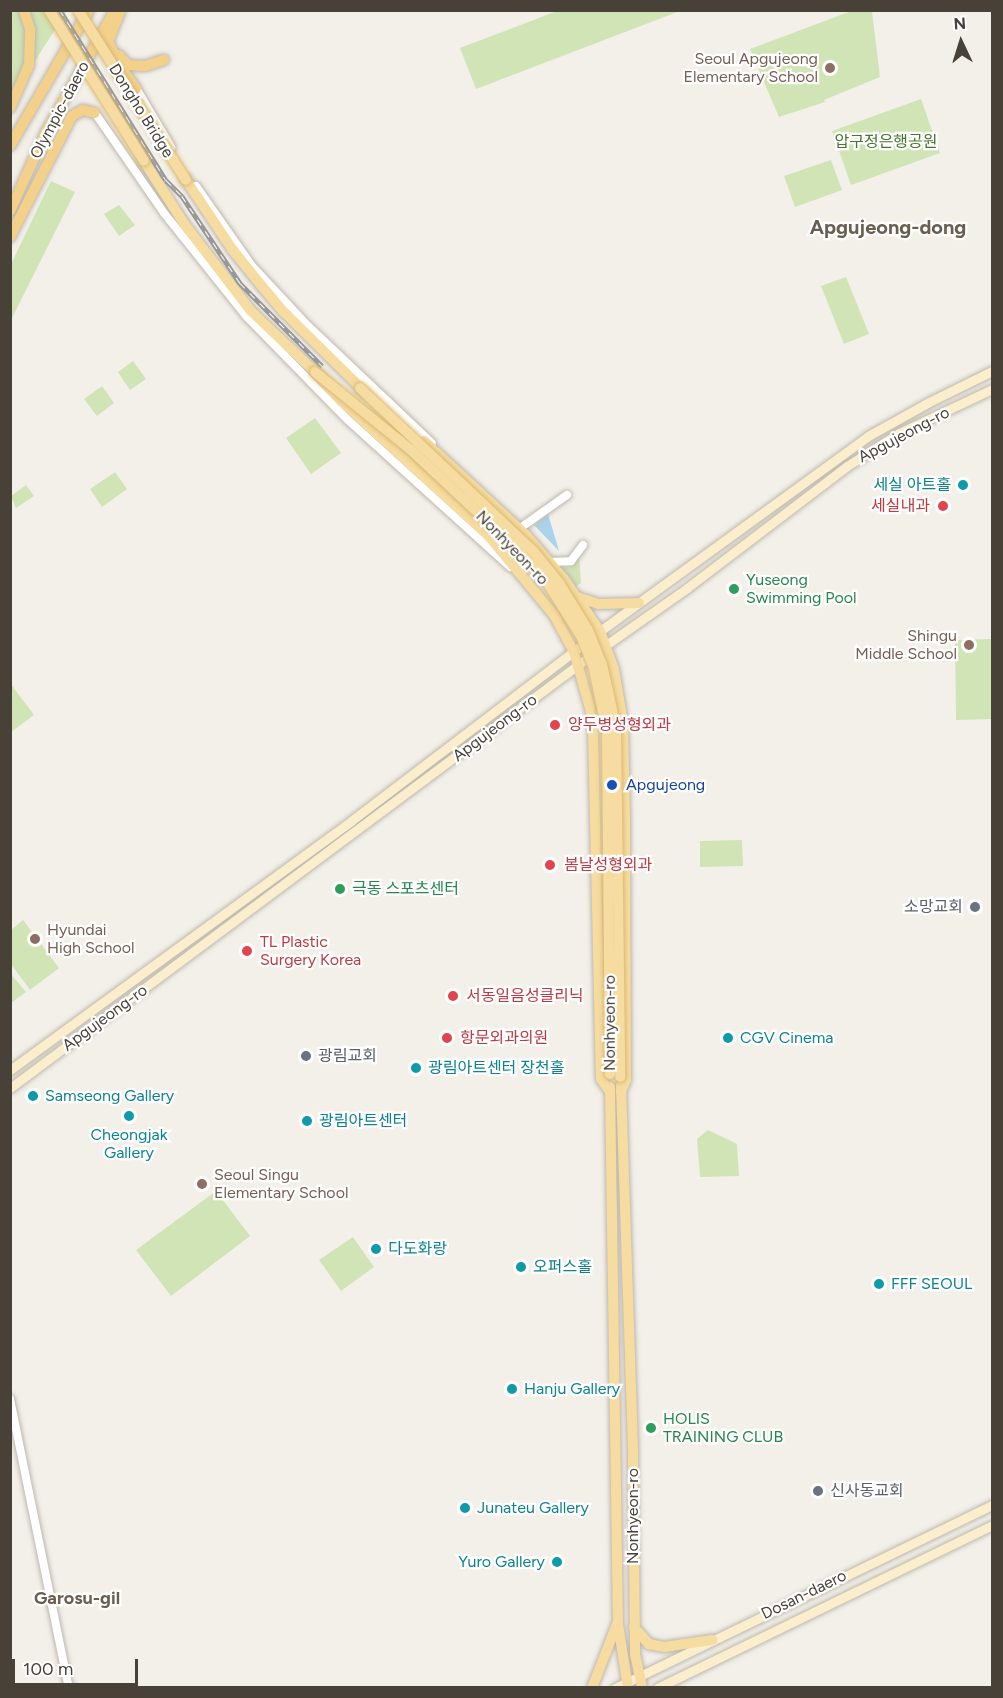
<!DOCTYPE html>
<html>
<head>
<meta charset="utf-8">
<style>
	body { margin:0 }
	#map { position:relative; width:1003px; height:1698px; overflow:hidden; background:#f3f0ea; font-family:Figtree,"Noto Sans KR",sans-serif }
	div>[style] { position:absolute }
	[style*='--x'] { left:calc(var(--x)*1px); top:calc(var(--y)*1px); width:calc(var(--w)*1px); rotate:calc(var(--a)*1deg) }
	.green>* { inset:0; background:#d0e4b6 }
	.water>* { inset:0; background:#abd2eb }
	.roads { filter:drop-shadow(0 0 2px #beb8ad) drop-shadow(0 0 2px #beb8ad) }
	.tertiary>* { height:8px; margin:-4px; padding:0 4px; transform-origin:4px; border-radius:4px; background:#fff }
	.secondary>* { height:9px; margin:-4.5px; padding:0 4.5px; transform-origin:4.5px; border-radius:4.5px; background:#faeecd }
	.primary>* { height:10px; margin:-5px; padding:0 5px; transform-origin:5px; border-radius:5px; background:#f6dca0 }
	.trunk>* { height:10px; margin:-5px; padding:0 5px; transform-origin:5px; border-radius:5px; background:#f4d18b }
	.rail>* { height:4.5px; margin-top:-2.25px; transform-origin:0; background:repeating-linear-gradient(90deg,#fff 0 7px,#989898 0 14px); box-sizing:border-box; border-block:2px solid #989898 }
	.bridges { filter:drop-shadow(0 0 2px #dbb871) drop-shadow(0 0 2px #dbb871) }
	.primary-bridge>* { height:10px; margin:-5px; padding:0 5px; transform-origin:5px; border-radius:5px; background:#f6dca0 }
	.dots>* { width:16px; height:16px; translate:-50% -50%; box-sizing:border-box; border:3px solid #fff; border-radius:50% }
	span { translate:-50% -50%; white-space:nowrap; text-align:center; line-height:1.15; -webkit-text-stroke:4.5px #fff; paint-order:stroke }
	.education-label { font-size:16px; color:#785e54 }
	.right { translate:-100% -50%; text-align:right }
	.left { translate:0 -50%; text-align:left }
	.street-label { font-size:16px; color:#474138 }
	.park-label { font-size:16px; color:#4b7430 }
	.culture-label { font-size:16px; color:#0d838f }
	.health-label { font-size:16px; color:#be3a42 }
	.leisure-label { font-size:16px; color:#27864d }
	.transit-label { font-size:16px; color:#164399 }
	.worship-label { font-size:16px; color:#5b616d }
	.neighbourhood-label { font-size:18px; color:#695e50; font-weight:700 }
	.quarter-label { font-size:20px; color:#695e50; font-weight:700 }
	.frame { position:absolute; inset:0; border:12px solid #474138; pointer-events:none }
	.north { position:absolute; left:931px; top:12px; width:60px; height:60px; -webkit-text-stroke:4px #fff; paint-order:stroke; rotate:356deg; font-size:16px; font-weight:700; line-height:24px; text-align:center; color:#474138 }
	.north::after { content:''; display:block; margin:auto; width:21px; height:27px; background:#474138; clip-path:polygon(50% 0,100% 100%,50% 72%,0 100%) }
	.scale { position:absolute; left:12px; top:1659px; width:126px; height:27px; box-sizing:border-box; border:3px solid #474138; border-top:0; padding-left:8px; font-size:18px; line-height:21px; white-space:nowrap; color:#474138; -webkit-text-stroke:4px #fff; paint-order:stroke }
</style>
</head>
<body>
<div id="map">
	<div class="green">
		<i style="clip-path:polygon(854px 10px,872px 11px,880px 77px,824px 100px,825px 102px,779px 117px,750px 49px)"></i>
		<i style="clip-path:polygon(11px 11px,67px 11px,11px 98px)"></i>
		<i style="clip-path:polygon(557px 11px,557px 10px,680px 11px,476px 89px,460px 48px)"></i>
		<i style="clip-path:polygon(921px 99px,940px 153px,851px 185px,832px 131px)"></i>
		<i style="clip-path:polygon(831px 160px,842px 190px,795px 207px,784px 176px)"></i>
		<i style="clip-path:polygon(51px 181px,75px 192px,11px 320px,11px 264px)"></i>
		<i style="clip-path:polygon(119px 205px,135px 225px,119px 236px,104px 214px)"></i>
		<i style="clip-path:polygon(846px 277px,869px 334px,844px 344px,821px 286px)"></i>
		<i style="clip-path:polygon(133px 361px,146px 379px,130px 390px,118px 372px)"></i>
		<i style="clip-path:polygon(102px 386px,114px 403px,97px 416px,84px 399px)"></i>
		<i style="clip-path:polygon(315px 418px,341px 453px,311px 474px,286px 438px)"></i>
		<i style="clip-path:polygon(115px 472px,127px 489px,102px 507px,90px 489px)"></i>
		<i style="clip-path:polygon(26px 485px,34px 496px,16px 508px,11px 496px)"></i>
		<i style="clip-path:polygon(579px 555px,581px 583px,576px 586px,562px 568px,571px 567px)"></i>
		<i style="clip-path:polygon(992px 639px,992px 719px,956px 720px,955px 640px)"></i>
		<i style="clip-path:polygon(10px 683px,34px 715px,11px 732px,10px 732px)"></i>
		<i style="clip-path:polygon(742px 840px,743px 866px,700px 867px,700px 841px)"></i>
		<i style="clip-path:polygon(23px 920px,59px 968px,30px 990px,11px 964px,11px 930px)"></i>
		<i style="clip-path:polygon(10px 973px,26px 992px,11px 1003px,10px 1003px)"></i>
		<i style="clip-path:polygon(708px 1130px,737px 1144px,739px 1176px,700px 1177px,697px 1139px)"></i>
		<i style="clip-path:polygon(216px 1191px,250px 1236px,171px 1296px,136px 1250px)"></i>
		<i style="clip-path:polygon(353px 1237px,374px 1267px,341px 1291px,319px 1260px)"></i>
	</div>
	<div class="water">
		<i style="clip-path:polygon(548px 514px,559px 551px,534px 525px)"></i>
	</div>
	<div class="roads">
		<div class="tertiary">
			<i style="--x:136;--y:88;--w:69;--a:59.3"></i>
			<i style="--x:95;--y:113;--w:121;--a:55.4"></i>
			<i style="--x:164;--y:213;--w:133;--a:51.4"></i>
			<i style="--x:247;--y:317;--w:144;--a:45.6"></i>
			<i style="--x:348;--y:420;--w:219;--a:42.2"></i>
			<i style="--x:196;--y:186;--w:98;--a:55"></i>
			<i style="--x:252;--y:266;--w:79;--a:47"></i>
			<i style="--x:306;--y:324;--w:173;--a:43.4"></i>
			<i style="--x:523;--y:526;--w:54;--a:-35.2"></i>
			<i style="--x:548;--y:562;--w:23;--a:-2"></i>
			<i style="--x:571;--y:561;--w:20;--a:-53"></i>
			<i style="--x:10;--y:1399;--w:295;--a:78.5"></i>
		</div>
		<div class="secondary">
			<i style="--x:10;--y:1070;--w:422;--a:-36.1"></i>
			<i style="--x:351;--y:821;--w:313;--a:-37.3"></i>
			<i style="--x:600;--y:631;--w:331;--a:-36"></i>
			<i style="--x:868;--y:436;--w:70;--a:-29.1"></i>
			<i style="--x:929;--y:402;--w:70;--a:-26.2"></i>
			<i style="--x:10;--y:1088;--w:710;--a:-36.69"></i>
			<i style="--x:579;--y:664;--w:132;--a:-35.1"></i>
			<i style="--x:687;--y:588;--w:201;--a:-37.3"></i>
			<i style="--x:847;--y:466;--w:62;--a:-32.4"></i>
			<i style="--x:899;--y:433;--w:103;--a:-25.3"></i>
			<i style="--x:615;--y:1688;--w:419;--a:-25.9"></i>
			<i style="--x:657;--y:1688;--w:373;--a:-25.9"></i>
		</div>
		<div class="primary">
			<i style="--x:144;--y:161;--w:76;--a:57.4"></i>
			<i style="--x:185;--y:225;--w:108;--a:52.5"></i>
			<i style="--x:251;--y:311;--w:88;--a:43.6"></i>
			<i style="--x:315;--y:372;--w:39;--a:48"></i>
			<i style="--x:341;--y:401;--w:199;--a:42.4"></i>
			<i style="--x:488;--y:535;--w:104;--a:50.5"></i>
			<i style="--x:554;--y:615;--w:42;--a:61.6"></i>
			<i style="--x:574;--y:652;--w:58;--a:74.1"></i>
			<i style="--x:590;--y:708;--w:22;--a:82"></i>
			<i style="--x:593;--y:730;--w:349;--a:88.7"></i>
			<i style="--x:601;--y:1079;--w:16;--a:55"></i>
			<i style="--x:186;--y:180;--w:83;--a:56.3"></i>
			<i style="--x:232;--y:249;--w:46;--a:51.1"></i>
			<i style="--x:261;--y:285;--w:35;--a:50"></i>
			<i style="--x:284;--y:312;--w:115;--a:44.6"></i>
			<i style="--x:424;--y:441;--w:139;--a:42.7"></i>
			<i style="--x:526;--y:535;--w:58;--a:49.2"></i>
			<i style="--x:564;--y:579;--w:63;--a:55.3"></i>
			<i style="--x:600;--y:631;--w:40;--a:69.8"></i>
			<i style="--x:614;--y:669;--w:54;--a:80.4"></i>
			<i style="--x:623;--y:722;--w:96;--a:88.8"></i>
			<i style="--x:625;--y:818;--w:262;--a:89.8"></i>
			<i style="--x:626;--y:1080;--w:13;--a:113"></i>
			<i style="--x:577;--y:597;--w:22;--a:18"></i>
			<i style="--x:598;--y:604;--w:41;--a:-1.4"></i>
			<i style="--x:621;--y:1086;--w:369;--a:88.1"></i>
			<i style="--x:633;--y:1455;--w:199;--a:89.4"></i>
			<i style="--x:635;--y:1654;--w:35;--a:78"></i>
			<i style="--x:610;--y:1087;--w:537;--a:89.15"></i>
			<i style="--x:618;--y:1624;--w:65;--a:81.1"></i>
			<i style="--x:634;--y:1627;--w:23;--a:49"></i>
			<i style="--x:649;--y:1644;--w:15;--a:11"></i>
			<i style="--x:664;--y:1647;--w:49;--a:-8.3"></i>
			<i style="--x:592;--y:1688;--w:69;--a:-68.7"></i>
		</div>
		<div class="trunk">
			<i style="--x:120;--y:12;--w:31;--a:112"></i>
			<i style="--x:108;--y:41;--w:26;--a:65"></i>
			<i style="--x:119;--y:65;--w:29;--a:54"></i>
			<i style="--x:119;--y:55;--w:13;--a:48"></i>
			<i style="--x:128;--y:65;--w:17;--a:3"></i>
			<i style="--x:145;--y:66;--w:20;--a:-18"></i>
			<i style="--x:10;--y:108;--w:47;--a:-66.2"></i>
			<i style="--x:29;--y:65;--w:36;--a:-88"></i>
			<i style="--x:30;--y:29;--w:20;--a:-108"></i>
			<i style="--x:10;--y:146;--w:157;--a:-59.8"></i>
			<i style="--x:10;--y:211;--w:87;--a:-65.5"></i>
			<i style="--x:46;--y:132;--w:140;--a:-60.5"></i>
			<i style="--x:10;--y:237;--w:136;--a:-62.9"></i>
			<i style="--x:72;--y:116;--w:13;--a:-29"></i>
			<i style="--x:83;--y:110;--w:12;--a:14"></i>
		</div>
	</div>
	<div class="rail">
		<i style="--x:60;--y:10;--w:200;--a:58.1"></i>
		<i style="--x:166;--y:180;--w:23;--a:45"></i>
		<i style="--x:182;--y:196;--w:105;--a:56.3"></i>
		<i style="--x:240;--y:283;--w:117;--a:45.3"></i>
	</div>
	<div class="bridges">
		<div class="primary-bridge">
			<i style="--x:49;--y:10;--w:178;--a:57.8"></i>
			<i style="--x:78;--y:10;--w:201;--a:57.6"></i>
			<i style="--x:315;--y:372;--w:124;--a:39.1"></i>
			<i style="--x:411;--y:450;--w:151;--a:43.1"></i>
			<i style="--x:521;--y:553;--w:39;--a:48"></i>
			<i style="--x:547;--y:582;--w:64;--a:57.8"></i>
			<i style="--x:581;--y:636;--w:35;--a:68"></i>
			<i style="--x:594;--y:669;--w:63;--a:78.2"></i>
			<i style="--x:607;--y:731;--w:343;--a:89.5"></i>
			<i style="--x:360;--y:388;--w:239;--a:43.3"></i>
			<i style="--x:534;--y:552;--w:40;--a:51"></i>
			<i style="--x:559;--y:583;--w:55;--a:58.3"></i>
			<i style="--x:588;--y:630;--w:37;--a:68"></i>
			<i style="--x:602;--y:664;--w:65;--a:77.5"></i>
			<i style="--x:616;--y:727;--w:350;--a:89.3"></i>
		</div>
	</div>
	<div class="dots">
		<i style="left:830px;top:68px;background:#8d6e63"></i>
		<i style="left:963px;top:485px;background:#0f9aa8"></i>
		<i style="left:943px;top:506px;background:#e0444e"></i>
		<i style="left:734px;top:589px;background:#2e9e5b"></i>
		<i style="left:969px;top:645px;background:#8d6e63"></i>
		<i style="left:555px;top:725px;background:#e0444e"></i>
		<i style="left:612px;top:785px;background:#1a4fb4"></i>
		<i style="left:550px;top:865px;background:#e0444e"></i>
		<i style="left:340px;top:889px;background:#2e9e5b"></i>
		<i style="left:975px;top:907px;background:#6b7280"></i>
		<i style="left:35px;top:939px;background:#8d6e63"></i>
		<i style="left:247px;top:951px;background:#e0444e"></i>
		<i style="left:453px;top:996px;background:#e0444e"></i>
		<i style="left:447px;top:1038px;background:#e0444e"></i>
		<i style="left:728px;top:1038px;background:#0f9aa8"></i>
		<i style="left:306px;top:1056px;background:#6b7280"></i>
		<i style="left:416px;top:1068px;background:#0f9aa8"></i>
		<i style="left:33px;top:1096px;background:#0f9aa8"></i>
		<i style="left:129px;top:1116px;background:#0f9aa8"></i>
		<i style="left:307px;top:1121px;background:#0f9aa8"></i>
		<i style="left:202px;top:1184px;background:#8d6e63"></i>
		<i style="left:376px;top:1249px;background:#0f9aa8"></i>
		<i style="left:521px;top:1267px;background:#0f9aa8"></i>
		<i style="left:879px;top:1284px;background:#0f9aa8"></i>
		<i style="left:512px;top:1389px;background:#0f9aa8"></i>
		<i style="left:651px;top:1428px;background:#2e9e5b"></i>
		<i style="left:818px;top:1491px;background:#6b7280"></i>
		<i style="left:465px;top:1508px;background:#0f9aa8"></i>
		<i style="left:557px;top:1562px;background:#0f9aa8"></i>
	</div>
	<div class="education-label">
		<span class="right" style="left:818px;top:68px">Seoul Apgujeong<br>Elementary School</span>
		<span class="right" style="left:957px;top:645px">Shingu<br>Middle School</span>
		<span class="left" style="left:47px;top:939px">Hyundai<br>High School</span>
		<span class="left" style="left:214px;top:1184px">Seoul Singu<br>Elementary School</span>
	</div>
	<div class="street-label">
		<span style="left:60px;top:110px;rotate:-62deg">Olympic-daero</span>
		<span style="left:141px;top:111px;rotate:58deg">Dongho Bridge</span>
		<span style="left:904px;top:435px;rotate:-28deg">Apgujeong-ro</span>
		<span style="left:512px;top:548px;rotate:46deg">Nonhyeon-ro</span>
		<span style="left:495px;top:728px;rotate:-37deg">Apgujeong-ro</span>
		<span style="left:105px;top:1018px;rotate:-36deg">Apgujeong-ro</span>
		<span style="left:610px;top:1023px;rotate:-90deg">Nonhyeon-ro</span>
		<span style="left:633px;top:1516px;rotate:-90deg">Nonhyeon-ro</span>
		<span style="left:804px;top:1595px;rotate:-26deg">Dosan-daero</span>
	</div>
	<div class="park-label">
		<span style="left:886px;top:142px">압구정은행공원</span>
	</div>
	<div class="culture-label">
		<span class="right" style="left:951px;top:485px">세실 아트홀</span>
		<span class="left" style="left:740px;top:1038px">CGV Cinema</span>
		<span class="left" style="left:428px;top:1068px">광림아트센터 장천홀</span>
		<span class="left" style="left:45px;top:1096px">Samseong Gallery</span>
		<span class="left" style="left:319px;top:1121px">광림아트센터</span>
		<span style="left:129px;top:1144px">Cheongjak<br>Gallery</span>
		<span class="left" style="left:388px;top:1249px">다도화랑</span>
		<span class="left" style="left:533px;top:1267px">오퍼스홀</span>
		<span class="left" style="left:891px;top:1284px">FFF SEOUL</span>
		<span class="left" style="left:524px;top:1389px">Hanju Gallery</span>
		<span class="left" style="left:477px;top:1508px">Junateu Gallery</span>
		<span class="right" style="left:545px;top:1562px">Yuro Gallery</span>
	</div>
	<div class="health-label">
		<span class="right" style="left:930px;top:506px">세실내과</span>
		<span class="left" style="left:568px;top:725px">양두병성형외과</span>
		<span class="left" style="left:564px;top:865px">봄날성형외과</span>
		<span class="left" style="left:260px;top:951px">TL Plastic<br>Surgery Korea</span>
		<span class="left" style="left:466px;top:996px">서동일음성클리닉</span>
		<span class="left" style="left:460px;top:1038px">항문외과의원</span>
	</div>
	<div class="leisure-label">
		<span class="left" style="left:746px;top:589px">Yuseong<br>Swimming Pool</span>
		<span class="left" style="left:352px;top:889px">극동 스포츠센터</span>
		<span class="left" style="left:663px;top:1428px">HOLIS<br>TRAINING CLUB</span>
	</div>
	<div class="transit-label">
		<span class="left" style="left:626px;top:785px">Apgujeong</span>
	</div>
	<div class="worship-label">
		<span class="right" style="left:963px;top:907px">소망교회</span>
		<span class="left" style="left:318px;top:1056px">광림교회</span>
		<span class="left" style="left:830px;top:1491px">신사동교회</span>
	</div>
	<div class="neighbourhood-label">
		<span style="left:77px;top:1598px">Garosu-gil</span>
	</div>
	<div class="quarter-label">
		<span style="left:888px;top:227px">Apgujeong-dong</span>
	</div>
	<div class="frame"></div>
	<div class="north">N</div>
	<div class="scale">100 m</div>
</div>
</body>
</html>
